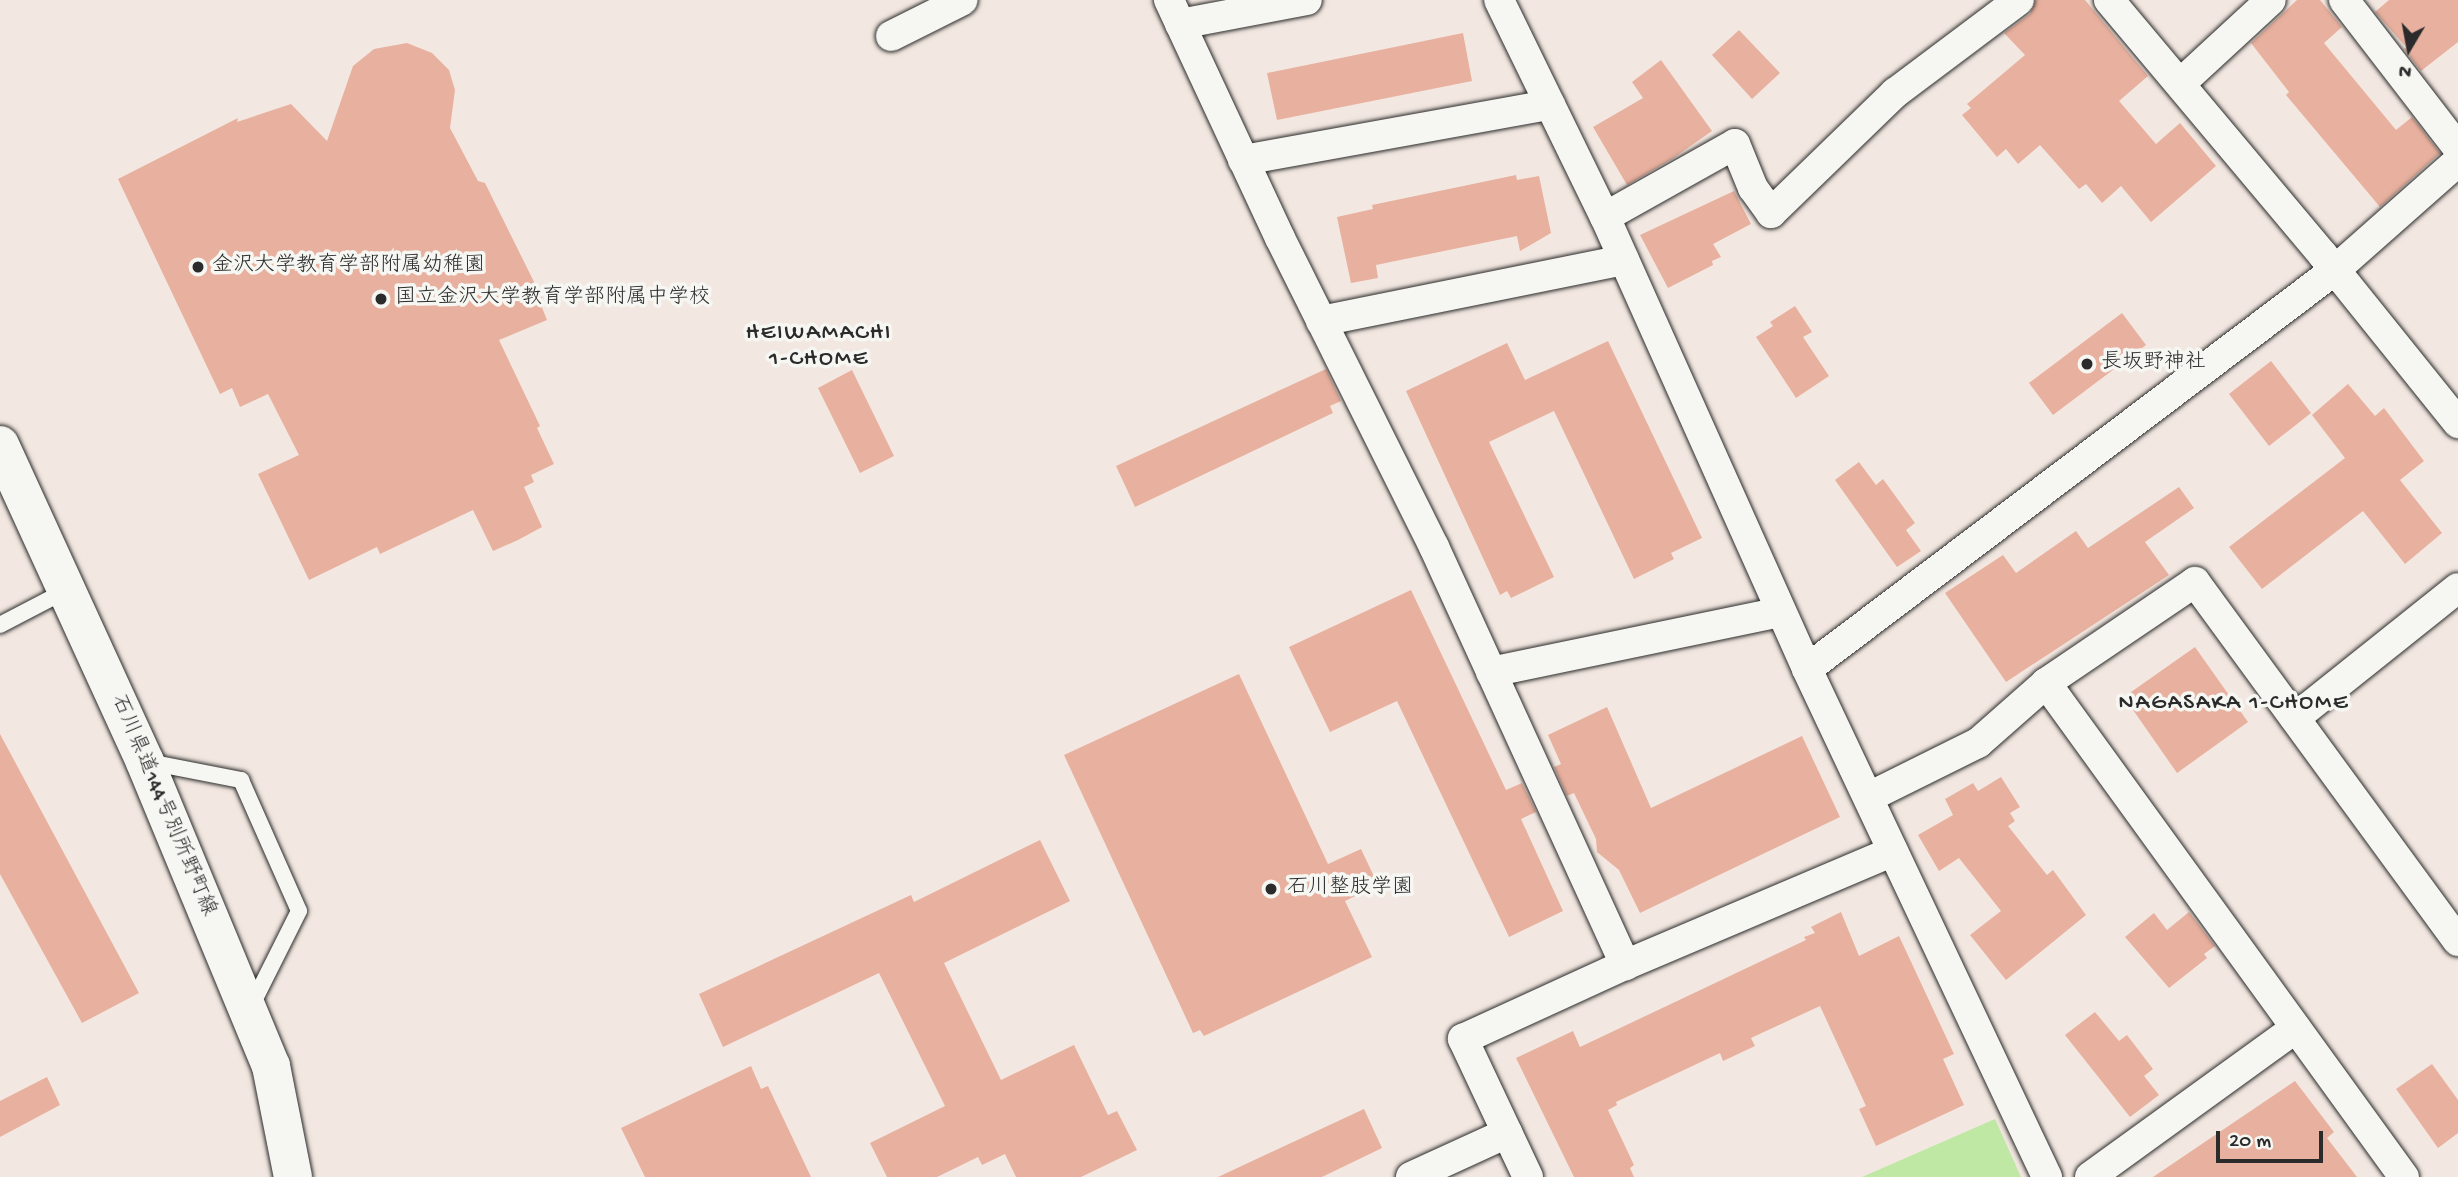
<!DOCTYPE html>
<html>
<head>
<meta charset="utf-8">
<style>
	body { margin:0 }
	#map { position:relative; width:2458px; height:1177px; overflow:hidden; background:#f3e8e1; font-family:"Gochi Hand","Klee One",sans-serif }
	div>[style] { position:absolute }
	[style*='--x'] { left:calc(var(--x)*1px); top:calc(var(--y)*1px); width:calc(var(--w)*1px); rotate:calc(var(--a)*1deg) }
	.green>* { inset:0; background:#bee8a4 }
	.building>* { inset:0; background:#e8b09e }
	.roads { filter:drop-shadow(0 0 2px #2b2b2b) drop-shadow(0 0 2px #2b2b2b) }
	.lane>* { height:16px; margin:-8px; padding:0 8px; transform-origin:8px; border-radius:8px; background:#f6f6f2 }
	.street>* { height:30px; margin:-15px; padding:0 15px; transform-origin:15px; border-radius:15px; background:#f6f6f2 }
	.secondary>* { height:38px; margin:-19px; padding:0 19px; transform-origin:19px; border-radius:19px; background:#f6f6f2 }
	.dots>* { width:19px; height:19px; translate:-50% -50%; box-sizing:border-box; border:4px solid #f6f6f2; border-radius:50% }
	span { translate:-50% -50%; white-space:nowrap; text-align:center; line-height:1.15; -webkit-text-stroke:7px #f6f6f2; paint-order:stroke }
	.poi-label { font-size:21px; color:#2b2b2b }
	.left { translate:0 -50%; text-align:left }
	.street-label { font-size:21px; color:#2b2b2b }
	.neighbourhood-label { font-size:23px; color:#2b2b2b; letter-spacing:2px }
	.north { position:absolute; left:2374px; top:14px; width:70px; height:70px; -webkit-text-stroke:5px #f6f6f2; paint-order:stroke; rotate:190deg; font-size:19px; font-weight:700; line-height:28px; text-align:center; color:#2b2b2b }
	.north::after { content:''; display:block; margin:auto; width:24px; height:32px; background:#2b2b2b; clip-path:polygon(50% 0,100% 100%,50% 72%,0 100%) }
	.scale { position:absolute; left:2216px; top:1131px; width:107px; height:32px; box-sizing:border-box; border:4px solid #2b2b2b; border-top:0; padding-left:9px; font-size:21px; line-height:24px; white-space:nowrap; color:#2b2b2b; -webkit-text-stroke:5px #f6f6f2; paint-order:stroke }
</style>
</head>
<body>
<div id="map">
	<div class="green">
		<i style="clip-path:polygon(1995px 1119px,2021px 1177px,1862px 1177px)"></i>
	</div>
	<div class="building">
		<i style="clip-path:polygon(2036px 0,2085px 0,2148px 76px,2119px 101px,2156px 144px,2180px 123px,2216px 166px,2151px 222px,2121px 186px,2102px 203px,2086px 184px,2079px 189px,2040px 145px,2018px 164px,2006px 149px,1997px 157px,1962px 115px,1971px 108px,1967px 104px,2025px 55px,2004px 33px,2030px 14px)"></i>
		<i style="clip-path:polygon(2297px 0,2320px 0,2342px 27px,2324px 43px,2396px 130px,2412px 117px,2440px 153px,2380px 207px,2286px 95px,2289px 92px,2251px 43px)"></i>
		<i style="clip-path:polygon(2389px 0,2458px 0,2458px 42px,2421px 71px,2404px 49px,2406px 47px,2375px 12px)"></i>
		<i style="clip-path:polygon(1739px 30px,1780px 73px,1752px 99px,1712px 55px)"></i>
		<i style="clip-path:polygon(1463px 33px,1472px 81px,1277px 120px,1267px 73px)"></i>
		<i style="clip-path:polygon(407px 43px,432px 53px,449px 70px,455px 90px,450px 128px,478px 181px,485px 183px,542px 298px,539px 300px,547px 320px,499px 340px,540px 426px,537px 428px,554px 464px,531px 475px,534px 482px,524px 487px,542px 527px,518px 540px,493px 551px,473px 510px,380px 554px,377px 547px,309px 580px,258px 474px,299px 455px,268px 394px,240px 407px,232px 388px,220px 394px,118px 179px,238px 118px,237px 122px,291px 104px,327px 141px,353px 66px,374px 49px)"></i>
		<i style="clip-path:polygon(1661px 60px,1712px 131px,1672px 159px,1627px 185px,1593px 127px,1643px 98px,1632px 82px)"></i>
		<i style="clip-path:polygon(1516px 175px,1517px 180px,1539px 176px,1551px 233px,1520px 251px,1517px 236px,1376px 265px,1378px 278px,1351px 283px,1337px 217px,1373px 209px,1372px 205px)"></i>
		<i style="clip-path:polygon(1734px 191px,1751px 224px,1713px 244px,1721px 257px,1712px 261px,1713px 265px,1668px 288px,1640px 235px)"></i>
		<i style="clip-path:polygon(1795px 306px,1812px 332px,1803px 337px,1829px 376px,1796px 398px,1756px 337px,1773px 326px,1770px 322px)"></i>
		<i style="clip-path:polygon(2122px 313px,2146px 345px,2053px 415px,2029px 383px)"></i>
		<i style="clip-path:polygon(1608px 341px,1702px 538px,1671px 553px,1674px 559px,1634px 579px,1554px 411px,1489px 442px,1554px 577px,1511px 598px,1507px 591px,1500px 595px,1406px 391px,1507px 343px,1525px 380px)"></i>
		<i style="clip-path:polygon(2271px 361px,2311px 413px,2269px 446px,2229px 394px)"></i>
		<i style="clip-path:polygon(1326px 369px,1341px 401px,1330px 406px,1333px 413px,1135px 507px,1116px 466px)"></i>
		<i style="clip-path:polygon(852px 370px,894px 456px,860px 473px,818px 388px)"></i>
		<i style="clip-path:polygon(2348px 384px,2375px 416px,2384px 408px,2424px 461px,2400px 480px,2442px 533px,2405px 564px,2363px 511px,2262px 589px,2229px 547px,2345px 458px,2312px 415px)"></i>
		<i style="clip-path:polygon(1859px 462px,1876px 485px,1883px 479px,1915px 523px,1906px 530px,1921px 551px,1897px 567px,1835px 480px)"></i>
		<i style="clip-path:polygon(2179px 487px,2194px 508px,2145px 542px,2169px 575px,2006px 682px,1945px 593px,2003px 555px,2016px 573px,2076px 531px,2088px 548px)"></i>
		<i style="clip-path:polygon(1411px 590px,1506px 790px,1522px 783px,1536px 812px,1521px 819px,1563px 911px,1509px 937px,1397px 701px,1330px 732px,1289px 647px)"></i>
		<i style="clip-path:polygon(2195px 647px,2248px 722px,2177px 773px,2124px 697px)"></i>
		<i style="clip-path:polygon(1239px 674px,1328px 864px,1361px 849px,1378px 885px,1345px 901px,1372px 957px,1204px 1036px,1200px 1030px,1193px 1033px,1064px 755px)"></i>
		<i style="clip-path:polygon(1607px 707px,1651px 808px,1802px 736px,1840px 817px,1640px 913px,1619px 870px,1597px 852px,1596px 839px,1574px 793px,1567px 796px,1554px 767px,1561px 764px,1548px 735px)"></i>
		<i style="clip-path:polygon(0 734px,139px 993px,82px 1023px,0 874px)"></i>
		<i style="clip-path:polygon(2001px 777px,2020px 807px,2010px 813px,2015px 821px,2008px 826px,2047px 875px,2053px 870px,2086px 915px,2006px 980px,1970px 935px,2001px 911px,1959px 858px,1939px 871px,1918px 835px,1953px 815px,1945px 799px,1973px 783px,1978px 791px)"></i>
		<i style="clip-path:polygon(1040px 840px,1070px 901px,944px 963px,1001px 1080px,1074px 1045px,1108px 1115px,1117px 1111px,1137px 1150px,1081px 1177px,1016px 1177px,1005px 1154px,982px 1165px,978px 1157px,937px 1177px,887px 1177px,870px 1143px,945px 1106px,879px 973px,723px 1047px,699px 994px,911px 895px,914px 902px)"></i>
		<i style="clip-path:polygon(1841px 912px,1859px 956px,1899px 936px,1954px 1054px,1943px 1059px,1964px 1105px,1876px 1146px,1859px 1109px,1866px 1106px,1820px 1006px,1751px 1038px,1755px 1046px,1723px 1061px,1720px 1053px,1616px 1102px,1617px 1105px,1608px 1110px,1634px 1165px,1630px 1168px,1634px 1177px,1574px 1177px,1516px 1058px,1573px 1031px,1580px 1047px,1806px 940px,1804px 937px,1815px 933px,1811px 927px)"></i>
		<i style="clip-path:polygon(2189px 912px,2215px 946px,2204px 954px,2207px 958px,2169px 988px,2125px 937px,2154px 913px,2167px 930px)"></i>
		<i style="clip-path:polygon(2095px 1012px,2119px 1041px,2127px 1035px,2153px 1069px,2144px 1076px,2159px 1095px,2130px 1117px,2065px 1035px)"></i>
		<i style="clip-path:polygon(2432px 1064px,2458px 1100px,2458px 1133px,2438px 1148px,2396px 1089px)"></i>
		<i style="clip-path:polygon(751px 1066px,761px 1089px,768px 1086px,811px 1177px,645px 1177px,621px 1128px)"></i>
		<i style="clip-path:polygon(47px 1077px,60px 1105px,0 1137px,0 1101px)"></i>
		<i style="clip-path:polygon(2295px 1081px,2334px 1132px,2327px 1138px,2357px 1177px,2153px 1177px)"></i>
		<i style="clip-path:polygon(1364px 1109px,1382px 1148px,1322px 1177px,1218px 1177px)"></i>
	</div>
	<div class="roads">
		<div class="lane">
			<i style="--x:0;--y:625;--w:76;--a:-27.6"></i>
			<i style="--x:148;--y:762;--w:95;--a:11"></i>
			<i style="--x:241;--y:780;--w:143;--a:66.1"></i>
			<i style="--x:299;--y:911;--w:107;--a:116.6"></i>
		</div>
		<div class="street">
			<i style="--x:1169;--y:0;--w:263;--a:65"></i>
			<i style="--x:1280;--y:238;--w:345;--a:63.5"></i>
			<i style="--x:1434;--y:547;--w:460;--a:65.4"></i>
			<i style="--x:1499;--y:0;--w:242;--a:64"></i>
			<i style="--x:1605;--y:217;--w:495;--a:65.9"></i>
			<i style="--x:1807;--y:669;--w:562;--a:64.71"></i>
			<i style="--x:2109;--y:0;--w:333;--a:50"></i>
			<i style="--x:2323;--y:255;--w:216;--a:51.2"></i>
			<i style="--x:2344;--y:0;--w:187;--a:52.4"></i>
			<i style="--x:1180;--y:24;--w:129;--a:-10.7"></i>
			<i style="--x:891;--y:36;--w:80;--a:-26.6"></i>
			<i style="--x:2181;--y:83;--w:122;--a:-42.7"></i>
			<i style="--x:1243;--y:160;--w:312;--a:-10.2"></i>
			<i style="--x:1605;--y:217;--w:149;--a:-29.3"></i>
			<i style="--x:1735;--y:144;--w:48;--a:67.8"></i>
			<i style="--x:1753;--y:188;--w:31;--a:54"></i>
			<i style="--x:1771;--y:213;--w:173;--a:-44.1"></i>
			<i style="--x:1895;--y:93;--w:155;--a:-36.9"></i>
			<i style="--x:1321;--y:321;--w:309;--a:-11.4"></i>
			<i style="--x:1807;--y:669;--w:662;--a:-37.08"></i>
			<i style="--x:2335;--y:270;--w:164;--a:-41.5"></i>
			<i style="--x:1491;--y:672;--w:296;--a:-11.7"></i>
			<i style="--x:2046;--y:683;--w:610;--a:54.07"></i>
			<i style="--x:2295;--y:718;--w:208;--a:-38.6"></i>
			<i style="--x:1869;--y:797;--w:122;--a:-26.4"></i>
			<i style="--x:1978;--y:743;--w:91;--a:-41.4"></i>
			<i style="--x:2046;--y:683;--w:180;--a:-34.1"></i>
			<i style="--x:2195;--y:582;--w:445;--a:53.8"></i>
			<i style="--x:1411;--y:1177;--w:106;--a:-24.6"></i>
			<i style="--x:1528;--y:1177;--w:153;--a:-115.2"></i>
			<i style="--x:1463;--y:1039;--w:178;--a:-24.6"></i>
			<i style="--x:1625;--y:965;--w:291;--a:-23"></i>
			<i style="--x:2090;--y:1177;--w:254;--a:-35.9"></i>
		</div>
		<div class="secondary">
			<i style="--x:0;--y:445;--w:349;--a:65.4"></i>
			<i style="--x:145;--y:762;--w:329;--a:67.5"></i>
			<i style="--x:271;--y:1066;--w:113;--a:78.8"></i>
		</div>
	</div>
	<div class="dots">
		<i style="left:198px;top:267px;background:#2b2b2b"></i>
		<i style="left:381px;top:299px;background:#2b2b2b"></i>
		<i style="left:2087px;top:364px;background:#2b2b2b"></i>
		<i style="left:1271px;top:889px;background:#2b2b2b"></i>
	</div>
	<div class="poi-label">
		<span class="left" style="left:212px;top:267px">金沢大学教育学部附属幼稚園</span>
		<span class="left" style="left:395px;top:299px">国立金沢大学教育学部附属中学校</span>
		<span class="left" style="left:2101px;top:364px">長坂野神社</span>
		<span class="left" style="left:1287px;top:889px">石川整肢学園</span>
	</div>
	<div class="street-label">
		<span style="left:162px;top:806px;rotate:67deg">石川県道144号別所野町線</span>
	</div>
	<div class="neighbourhood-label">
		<span style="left:819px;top:347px">HEIWAMACHI<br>1-CHOME</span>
		<span style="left:2234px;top:704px">NAGASAKA 1-CHOME</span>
	</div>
	<div class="north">N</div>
	<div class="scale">20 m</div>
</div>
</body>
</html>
